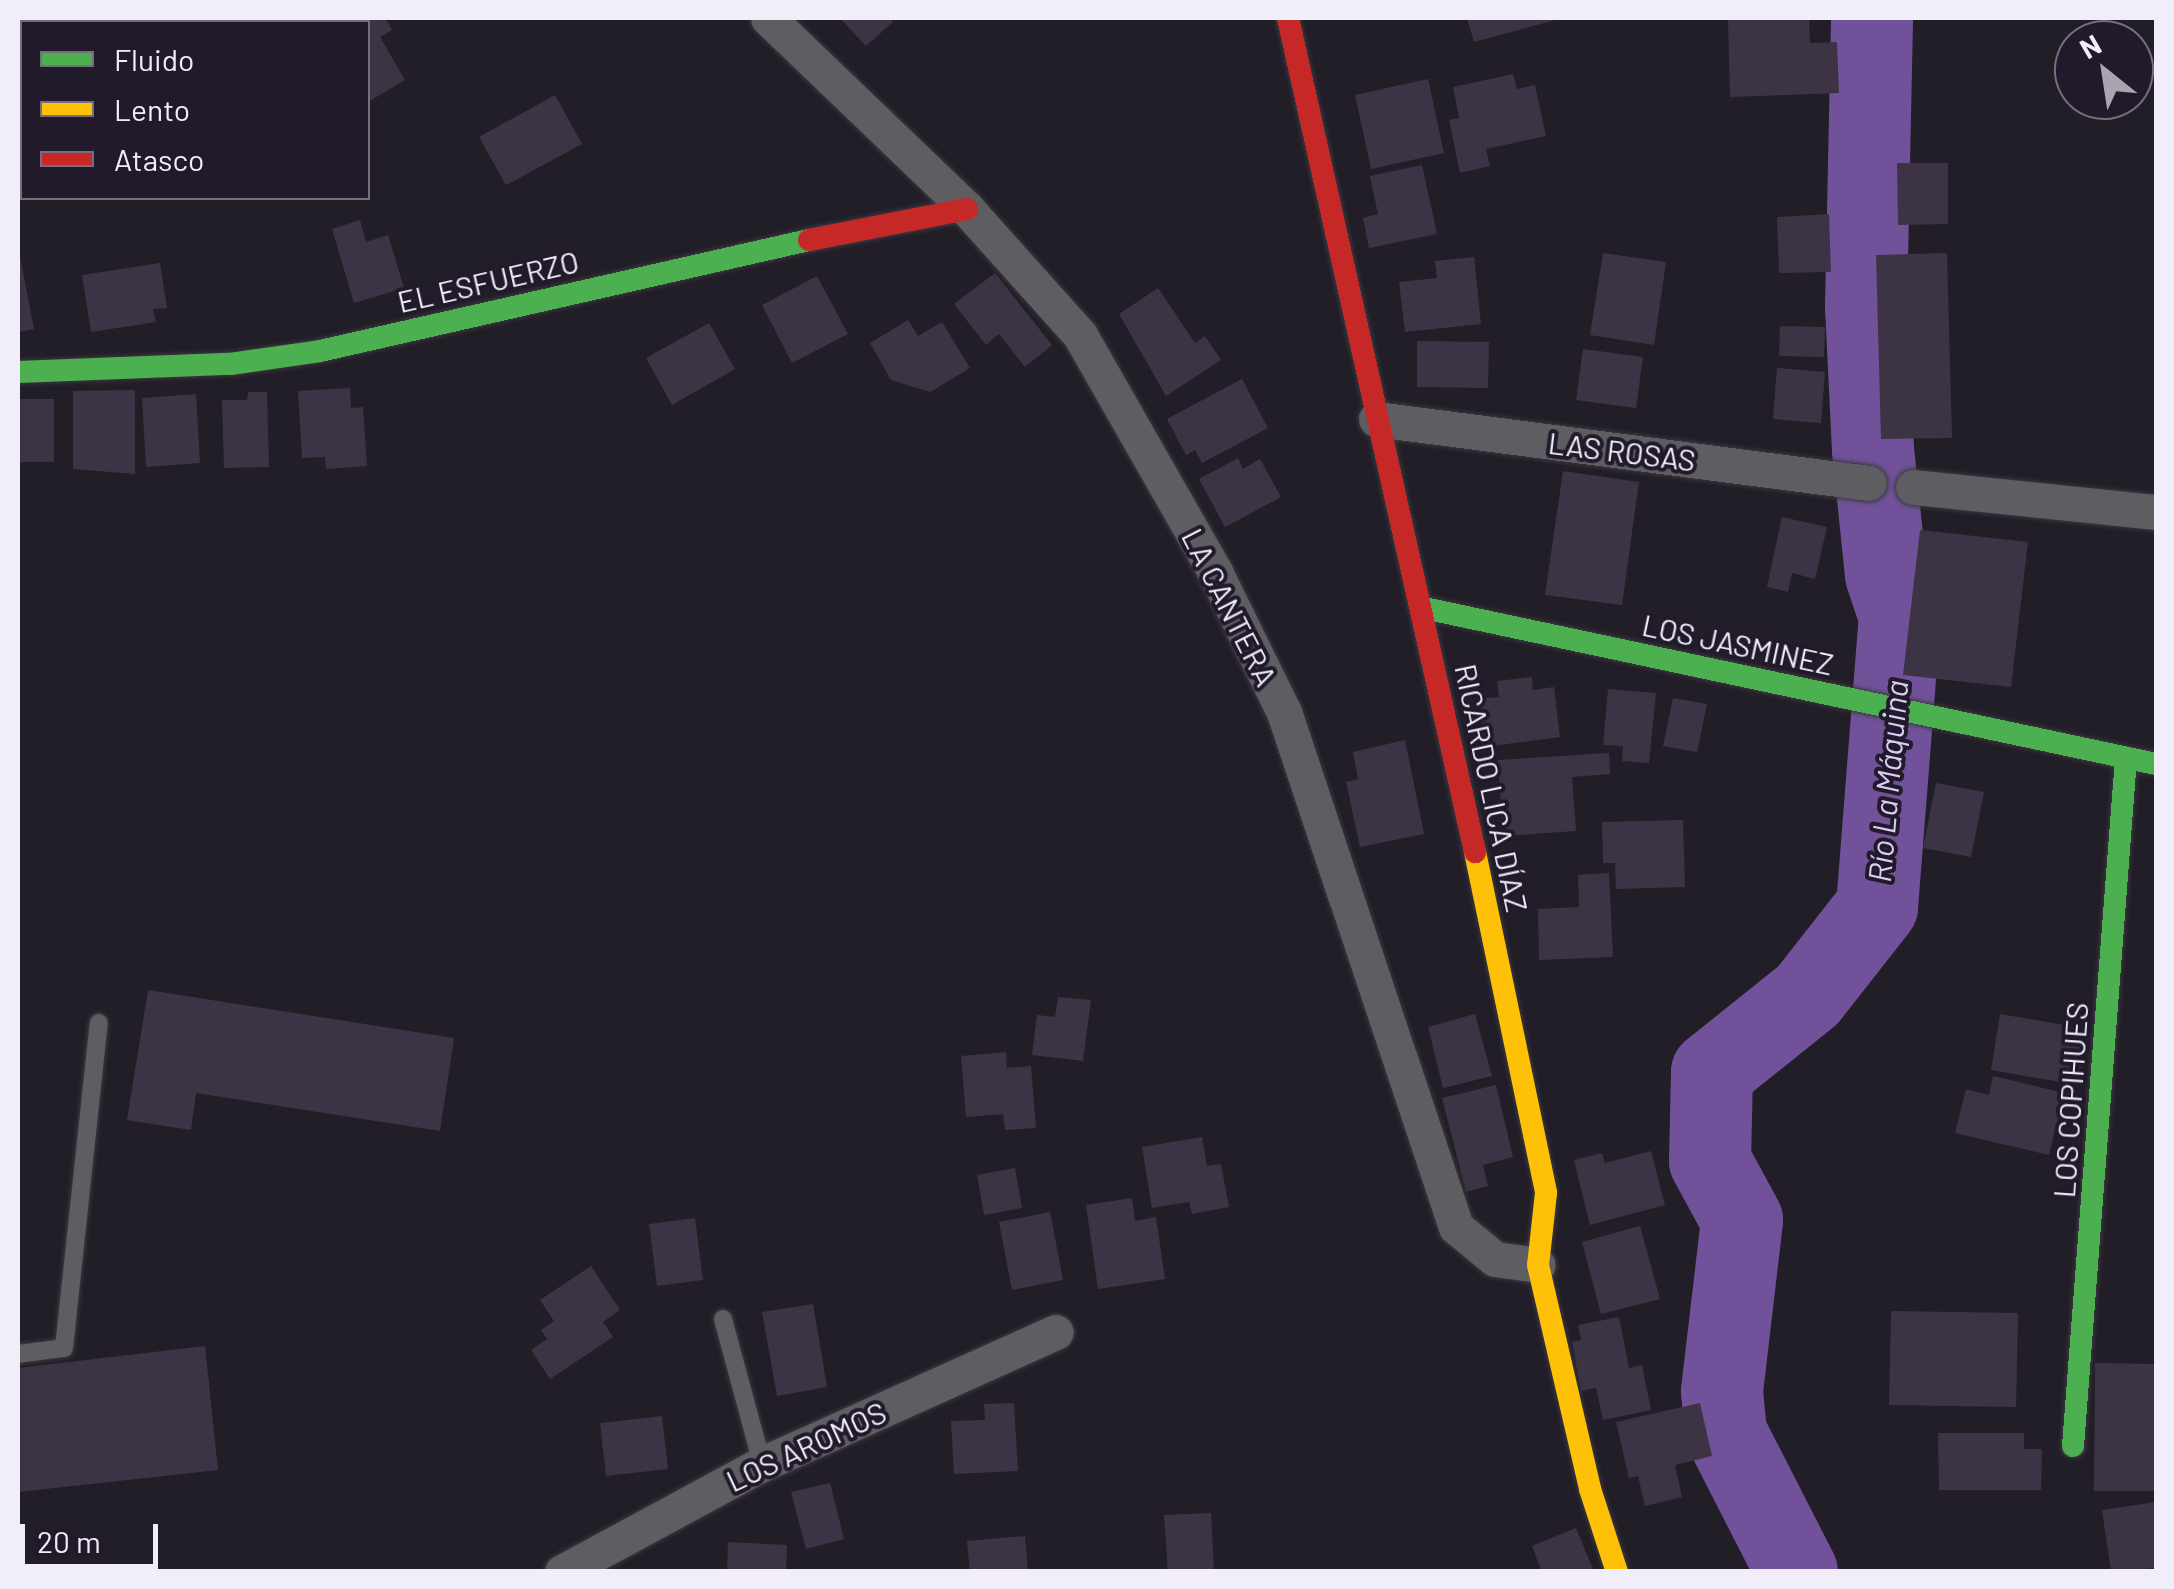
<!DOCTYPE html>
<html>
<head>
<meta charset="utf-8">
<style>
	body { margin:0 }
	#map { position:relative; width:2174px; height:1589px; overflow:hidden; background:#221e27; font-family:Barlow,sans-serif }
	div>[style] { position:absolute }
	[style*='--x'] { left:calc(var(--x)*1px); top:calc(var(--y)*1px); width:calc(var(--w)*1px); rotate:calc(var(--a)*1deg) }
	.river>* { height:82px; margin:-41px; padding:0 41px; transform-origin:41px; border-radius:41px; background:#71529a }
	.building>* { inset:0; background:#3c3444 }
	.roads { filter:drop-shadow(0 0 2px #3b383f) drop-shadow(0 0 2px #3b383f) }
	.lane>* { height:18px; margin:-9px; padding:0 9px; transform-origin:9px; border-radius:9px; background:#5e5d61 }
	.street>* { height:35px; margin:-17.5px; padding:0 17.5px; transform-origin:17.5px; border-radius:17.5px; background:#5e5d61 }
	.fast>* { height:22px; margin:-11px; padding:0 11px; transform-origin:11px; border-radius:11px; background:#4caf50 }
	.slow>* { height:22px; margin:-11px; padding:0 11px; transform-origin:11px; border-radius:11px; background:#ffc107 }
	.jam>* { height:22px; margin:-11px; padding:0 11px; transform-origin:11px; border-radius:11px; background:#c62828 }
	span { translate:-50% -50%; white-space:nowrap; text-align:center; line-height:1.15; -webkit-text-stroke:8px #211a2b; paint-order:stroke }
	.street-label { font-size:30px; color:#f1edf9 }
	.water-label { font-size:32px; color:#dbcbf6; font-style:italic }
	.frame { position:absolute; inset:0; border:20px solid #f1edf9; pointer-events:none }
	.legend { position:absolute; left:20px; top:20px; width:350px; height:180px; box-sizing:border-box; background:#211a2b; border:2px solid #746e7d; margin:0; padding:12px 18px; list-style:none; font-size:30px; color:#f1edf9 }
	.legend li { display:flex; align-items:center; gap:20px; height:50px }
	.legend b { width:50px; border:2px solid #746e7d }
	.north { position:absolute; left:2054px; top:20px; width:100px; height:100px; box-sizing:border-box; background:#211a2b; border:2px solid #746e7d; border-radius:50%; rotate:330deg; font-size:28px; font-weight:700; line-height:40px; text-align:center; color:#f1edf9 }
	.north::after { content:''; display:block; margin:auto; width:35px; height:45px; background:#a9a5b0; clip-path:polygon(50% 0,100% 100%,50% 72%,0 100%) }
	.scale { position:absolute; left:20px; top:1524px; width:138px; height:45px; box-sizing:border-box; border:5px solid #f1edf9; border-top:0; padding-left:12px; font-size:30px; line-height:35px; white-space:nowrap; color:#f1edf9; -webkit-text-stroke:8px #211a2b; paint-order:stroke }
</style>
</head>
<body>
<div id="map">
	<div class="river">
		<i style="--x:1797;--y:1572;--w:156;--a:-117.1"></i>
		<i style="--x:1726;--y:1433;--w:42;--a:-95.4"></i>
		<i style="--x:1722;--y:1391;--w:172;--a:-83.3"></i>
		<i style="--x:1742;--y:1220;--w:67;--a:-118.5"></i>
		<i style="--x:1710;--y:1161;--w:89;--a:-88.7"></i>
		<i style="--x:1712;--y:1072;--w:123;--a:-38.7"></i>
		<i style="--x:1808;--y:995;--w:112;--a:-51.9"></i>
		<i style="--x:1877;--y:907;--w:291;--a:-85.5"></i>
		<i style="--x:1900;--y:617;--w:44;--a:-108.4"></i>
		<i style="--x:1886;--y:575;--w:126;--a:-95.9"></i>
		<i style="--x:1873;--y:450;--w:143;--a:-92.8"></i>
		<i style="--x:1866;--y:307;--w:289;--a:-88.8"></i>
	</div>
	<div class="building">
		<i style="clip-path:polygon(110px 18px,196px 18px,185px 22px)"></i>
		<i style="clip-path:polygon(329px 18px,385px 18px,392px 30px,380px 37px,405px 80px,368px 102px,368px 22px,320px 22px)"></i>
		<i style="clip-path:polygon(840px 18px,889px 18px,893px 22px,866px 46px)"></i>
		<i style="clip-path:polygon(1467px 18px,1559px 18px,1559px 19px,1474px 42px)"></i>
		<i style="clip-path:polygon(1728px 18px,1809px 18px,1810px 43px,1837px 42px,1839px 93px,1730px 97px)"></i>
		<i style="clip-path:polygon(1513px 74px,1517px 89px,1535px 85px,1546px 136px,1486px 149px,1490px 166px,1460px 173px,1449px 120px,1459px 118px,1453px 87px)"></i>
		<i style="clip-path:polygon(1428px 79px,1444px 153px,1371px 169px,1355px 95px)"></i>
		<i style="clip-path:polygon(555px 95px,582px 144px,506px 185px,479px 137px)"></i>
		<i style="clip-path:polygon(1897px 163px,1948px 163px,1948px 224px,1898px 225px)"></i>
		<i style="clip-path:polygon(1422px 165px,1437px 234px,1369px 248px,1363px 218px,1378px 214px,1370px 176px)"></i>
		<i style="clip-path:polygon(1829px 214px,1831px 272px,1779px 273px,1777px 217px)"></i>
		<i style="clip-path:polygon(360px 220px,366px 242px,388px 235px,404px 288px,354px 303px,332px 229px)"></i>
		<i style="clip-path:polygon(18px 246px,34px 329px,18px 332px)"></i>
		<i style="clip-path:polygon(1603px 253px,1666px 262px,1654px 345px,1590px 335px)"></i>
		<i style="clip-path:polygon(1947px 253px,1952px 438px,1881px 439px,1876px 255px)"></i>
		<i style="clip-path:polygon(1474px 257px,1481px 324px,1405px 332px,1399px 282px,1437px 278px,1435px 261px)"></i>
		<i style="clip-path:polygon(160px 263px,167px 308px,153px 309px,156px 322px,91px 332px,82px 275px)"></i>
		<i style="clip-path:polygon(995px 273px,1052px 345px,1025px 367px,999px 334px,986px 345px,954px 304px)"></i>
		<i style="clip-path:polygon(817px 276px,848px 334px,792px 363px,762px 305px)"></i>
		<i style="clip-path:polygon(1158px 288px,1195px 343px,1205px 336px,1221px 360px,1166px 396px,1119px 314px)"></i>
		<i style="clip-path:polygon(908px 320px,918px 336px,942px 322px,970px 368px,930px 392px,891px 380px,870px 343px)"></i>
		<i style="clip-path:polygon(709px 323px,735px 369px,672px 405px,646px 358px)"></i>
		<i style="clip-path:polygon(1780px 326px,1825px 327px,1824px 357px,1779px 356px)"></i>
		<i style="clip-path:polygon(1417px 341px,1489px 342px,1488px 388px,1417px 387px)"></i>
		<i style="clip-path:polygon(1583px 349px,1643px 357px,1636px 408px,1576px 400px)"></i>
		<i style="clip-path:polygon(1777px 368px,1825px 372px,1821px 423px,1773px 419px)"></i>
		<i style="clip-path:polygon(1242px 379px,1268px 428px,1202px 463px,1195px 450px,1186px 455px,1167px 419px)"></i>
		<i style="clip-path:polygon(350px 388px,351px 408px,363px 407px,367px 466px,326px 469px,325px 457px,302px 458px,298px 391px)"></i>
		<i style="clip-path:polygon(135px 390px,135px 474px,73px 469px,73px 391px)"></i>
		<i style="clip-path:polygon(248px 392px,267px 392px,269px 467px,224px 468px,222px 400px,247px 400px)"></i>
		<i style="clip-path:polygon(196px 394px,200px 463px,146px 467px,142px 398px)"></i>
		<i style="clip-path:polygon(18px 399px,54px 399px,54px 462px,18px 462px)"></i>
		<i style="clip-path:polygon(1238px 458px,1243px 469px,1260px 459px,1281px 497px,1225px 527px,1199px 479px)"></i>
		<i style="clip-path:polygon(1563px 471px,1639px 482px,1622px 605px,1545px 595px)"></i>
		<i style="clip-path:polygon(1782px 517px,1827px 527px,1815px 579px,1792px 573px,1788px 592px,1767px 587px)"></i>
		<i style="clip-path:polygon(1920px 530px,2028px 542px,2011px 687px,1903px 675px)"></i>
		<i style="clip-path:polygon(1532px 677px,1533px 690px,1554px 687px,1560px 737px,1484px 747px,1479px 699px,1499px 697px,1497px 681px)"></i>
		<i style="clip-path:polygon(1608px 689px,1656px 693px,1649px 763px,1622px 761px,1623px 746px,1603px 745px)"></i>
		<i style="clip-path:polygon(1673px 698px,1707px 704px,1697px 752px,1663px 746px)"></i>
		<i style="clip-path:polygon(1405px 740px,1424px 834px,1360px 847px,1346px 782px,1358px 779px,1353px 752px)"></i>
		<i style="clip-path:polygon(1609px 753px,1610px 774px,1572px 777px,1576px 831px,1503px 836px,1498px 760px)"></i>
		<i style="clip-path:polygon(1936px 783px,1984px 792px,1971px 857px,1923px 848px)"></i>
		<i style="clip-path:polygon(1683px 820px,1685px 887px,1616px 889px,1615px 863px,1603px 863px,1602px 822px)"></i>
		<i style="clip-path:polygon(1609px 873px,1613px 957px,1539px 960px,1538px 909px,1579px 907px,1578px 875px)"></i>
		<i style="clip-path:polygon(148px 990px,454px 1038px,440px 1131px,196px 1093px,191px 1130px,127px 1120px)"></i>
		<i style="clip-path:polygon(1058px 997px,1091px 1000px,1083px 1061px,1032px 1055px,1037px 1015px,1055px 1017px)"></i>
		<i style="clip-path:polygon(1475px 1014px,1492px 1076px,1443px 1088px,1428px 1027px)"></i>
		<i style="clip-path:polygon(2000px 1014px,2088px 1029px,2078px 1085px,1991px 1070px)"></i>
		<i style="clip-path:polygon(1006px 1052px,1007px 1068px,1031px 1066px,1036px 1128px,1005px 1130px,1003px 1114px,966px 1117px,961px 1056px)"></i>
		<i style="clip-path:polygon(1993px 1076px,2064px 1093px,2049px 1155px,1955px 1133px,1966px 1089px,1989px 1095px)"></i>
		<i style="clip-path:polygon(1496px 1085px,1513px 1157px,1483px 1165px,1488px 1186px,1466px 1192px,1442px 1098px)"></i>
		<i style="clip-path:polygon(1202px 1137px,1207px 1166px,1221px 1164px,1229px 1207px,1192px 1214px,1189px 1202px,1152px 1208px,1142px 1147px)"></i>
		<i style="clip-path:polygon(1651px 1151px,1665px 1205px,1590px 1225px,1574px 1160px,1602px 1153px,1605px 1163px)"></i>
		<i style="clip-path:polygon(1015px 1168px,1022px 1208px,984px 1215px,977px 1175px)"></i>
		<i style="clip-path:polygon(1132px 1198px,1135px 1221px,1156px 1217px,1165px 1279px,1098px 1289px,1086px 1205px)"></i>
		<i style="clip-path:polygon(1050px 1212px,1063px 1280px,1012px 1290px,999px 1222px)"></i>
		<i style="clip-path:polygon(695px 1218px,703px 1280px,657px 1286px,649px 1224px)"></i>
		<i style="clip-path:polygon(1640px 1226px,1660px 1299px,1601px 1314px,1582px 1242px)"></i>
		<i style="clip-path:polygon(591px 1266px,620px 1310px,603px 1322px,613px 1337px,550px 1379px,531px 1350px,547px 1339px,541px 1330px,554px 1321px,540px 1300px)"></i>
		<i style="clip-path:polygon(813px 1304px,827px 1387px,777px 1396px,762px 1312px)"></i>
		<i style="clip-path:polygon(1891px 1311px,2018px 1313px,2016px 1407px,1889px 1405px)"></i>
		<i style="clip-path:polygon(1619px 1317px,1629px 1368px,1642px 1365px,1651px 1410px,1603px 1420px,1596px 1388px,1581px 1391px,1572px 1342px,1581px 1340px,1578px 1325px)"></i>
		<i style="clip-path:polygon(205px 1346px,218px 1470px,18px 1492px,18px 1368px)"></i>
		<i style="clip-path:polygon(2095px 1363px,2156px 1364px,2156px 1491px,2094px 1491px)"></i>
		<i style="clip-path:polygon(1014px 1403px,1018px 1471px,954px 1474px,951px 1421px,985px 1420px,984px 1404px)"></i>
		<i style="clip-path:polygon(1700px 1403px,1712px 1456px,1675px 1465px,1682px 1497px,1645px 1506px,1638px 1476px,1629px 1478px,1616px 1422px)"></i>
		<i style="clip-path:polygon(662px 1416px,668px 1469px,606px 1476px,600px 1423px)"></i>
		<i style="clip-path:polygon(1938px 1433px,2024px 1433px,2024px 1449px,2042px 1449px,2041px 1490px,1939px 1490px)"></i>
		<i style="clip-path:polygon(830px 1483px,844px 1539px,806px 1549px,791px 1492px)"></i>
		<i style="clip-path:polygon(2156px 1502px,2156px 1568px,2111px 1572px,2102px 1510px)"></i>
		<i style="clip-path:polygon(1211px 1513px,1214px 1572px,1168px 1572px,1164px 1515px)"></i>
		<i style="clip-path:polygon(1576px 1528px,1594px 1572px,1542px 1572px,1532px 1546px)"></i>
		<i style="clip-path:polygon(1025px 1536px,1028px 1572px,970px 1572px,967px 1541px)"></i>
		<i style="clip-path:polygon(728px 1542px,787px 1545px,786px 1572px,727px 1572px)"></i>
	</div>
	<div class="roads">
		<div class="lane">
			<i style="--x:723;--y:1319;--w:150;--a:74.9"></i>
			<i style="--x:18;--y:1354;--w:46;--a:-7.4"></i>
			<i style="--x:64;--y:1348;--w:327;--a:-83.9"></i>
		</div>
		<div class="street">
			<i style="--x:80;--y:18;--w:6;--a:45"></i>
			<i style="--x:768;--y:18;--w:276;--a:43.8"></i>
			<i style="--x:967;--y:209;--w:169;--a:48.1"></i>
			<i style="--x:1080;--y:335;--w:273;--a:60.3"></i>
			<i style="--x:1215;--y:572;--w:156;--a:63.8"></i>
			<i style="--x:1284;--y:712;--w:543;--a:71.53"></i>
			<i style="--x:1456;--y:1227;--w:50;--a:39.4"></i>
			<i style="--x:1495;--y:1259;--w:43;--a:7.9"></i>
			<i style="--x:1376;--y:419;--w:497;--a:7.4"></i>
			<i style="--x:1913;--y:487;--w:244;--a:5.9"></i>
			<i style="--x:562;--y:1572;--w:227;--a:-28.4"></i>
			<i style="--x:762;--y:1464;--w:322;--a:-24.2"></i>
		</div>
		<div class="fast">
			<i style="--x:18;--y:372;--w:212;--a:-2.2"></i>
			<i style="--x:230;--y:364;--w:91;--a:-8.2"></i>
			<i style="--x:320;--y:351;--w:501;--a:-12.79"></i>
			<i style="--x:1424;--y:608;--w:748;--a:12.03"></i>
			<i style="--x:2073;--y:1446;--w:690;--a:-85.59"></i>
		</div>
		<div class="slow">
			<i style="--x:1475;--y:852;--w:348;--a:78.2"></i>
			<i style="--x:1546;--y:1193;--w:72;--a:96.3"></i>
			<i style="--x:1538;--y:1265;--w:230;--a:76.9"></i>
			<i style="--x:1590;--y:1489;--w:87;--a:72"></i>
		</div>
		<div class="jam">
			<i style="--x:1288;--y:18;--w:855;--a:77.36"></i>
			<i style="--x:809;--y:240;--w:161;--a:-11.1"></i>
		</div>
	</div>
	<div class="street-label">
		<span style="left:488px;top:281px;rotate:-13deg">EL ESFUERZO</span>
		<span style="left:1622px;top:451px;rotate:7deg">LAS ROSAS</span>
		<span style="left:1230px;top:607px;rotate:63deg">LA CANTERA</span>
		<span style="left:1738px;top:644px;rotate:12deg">LOS JASMINEZ</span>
		<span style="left:1492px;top:788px;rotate:78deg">RICARDO LICA DÍAZ</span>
		<span style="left:2070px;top:1100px;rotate:-86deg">LOS COPIHUES</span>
		<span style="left:806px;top:1446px;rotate:-25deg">LOS AROMOS</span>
	</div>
	<div class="water-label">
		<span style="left:1887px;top:781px;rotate:-85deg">Río La Máquina</span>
	</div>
	<div class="frame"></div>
	<ul class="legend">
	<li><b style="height:12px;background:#4caf50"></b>Fluido</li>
	<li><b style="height:12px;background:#ffc107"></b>Lento</li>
	<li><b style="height:12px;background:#c62828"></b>Atasco</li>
	</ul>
	<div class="north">N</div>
	<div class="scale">20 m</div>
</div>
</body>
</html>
